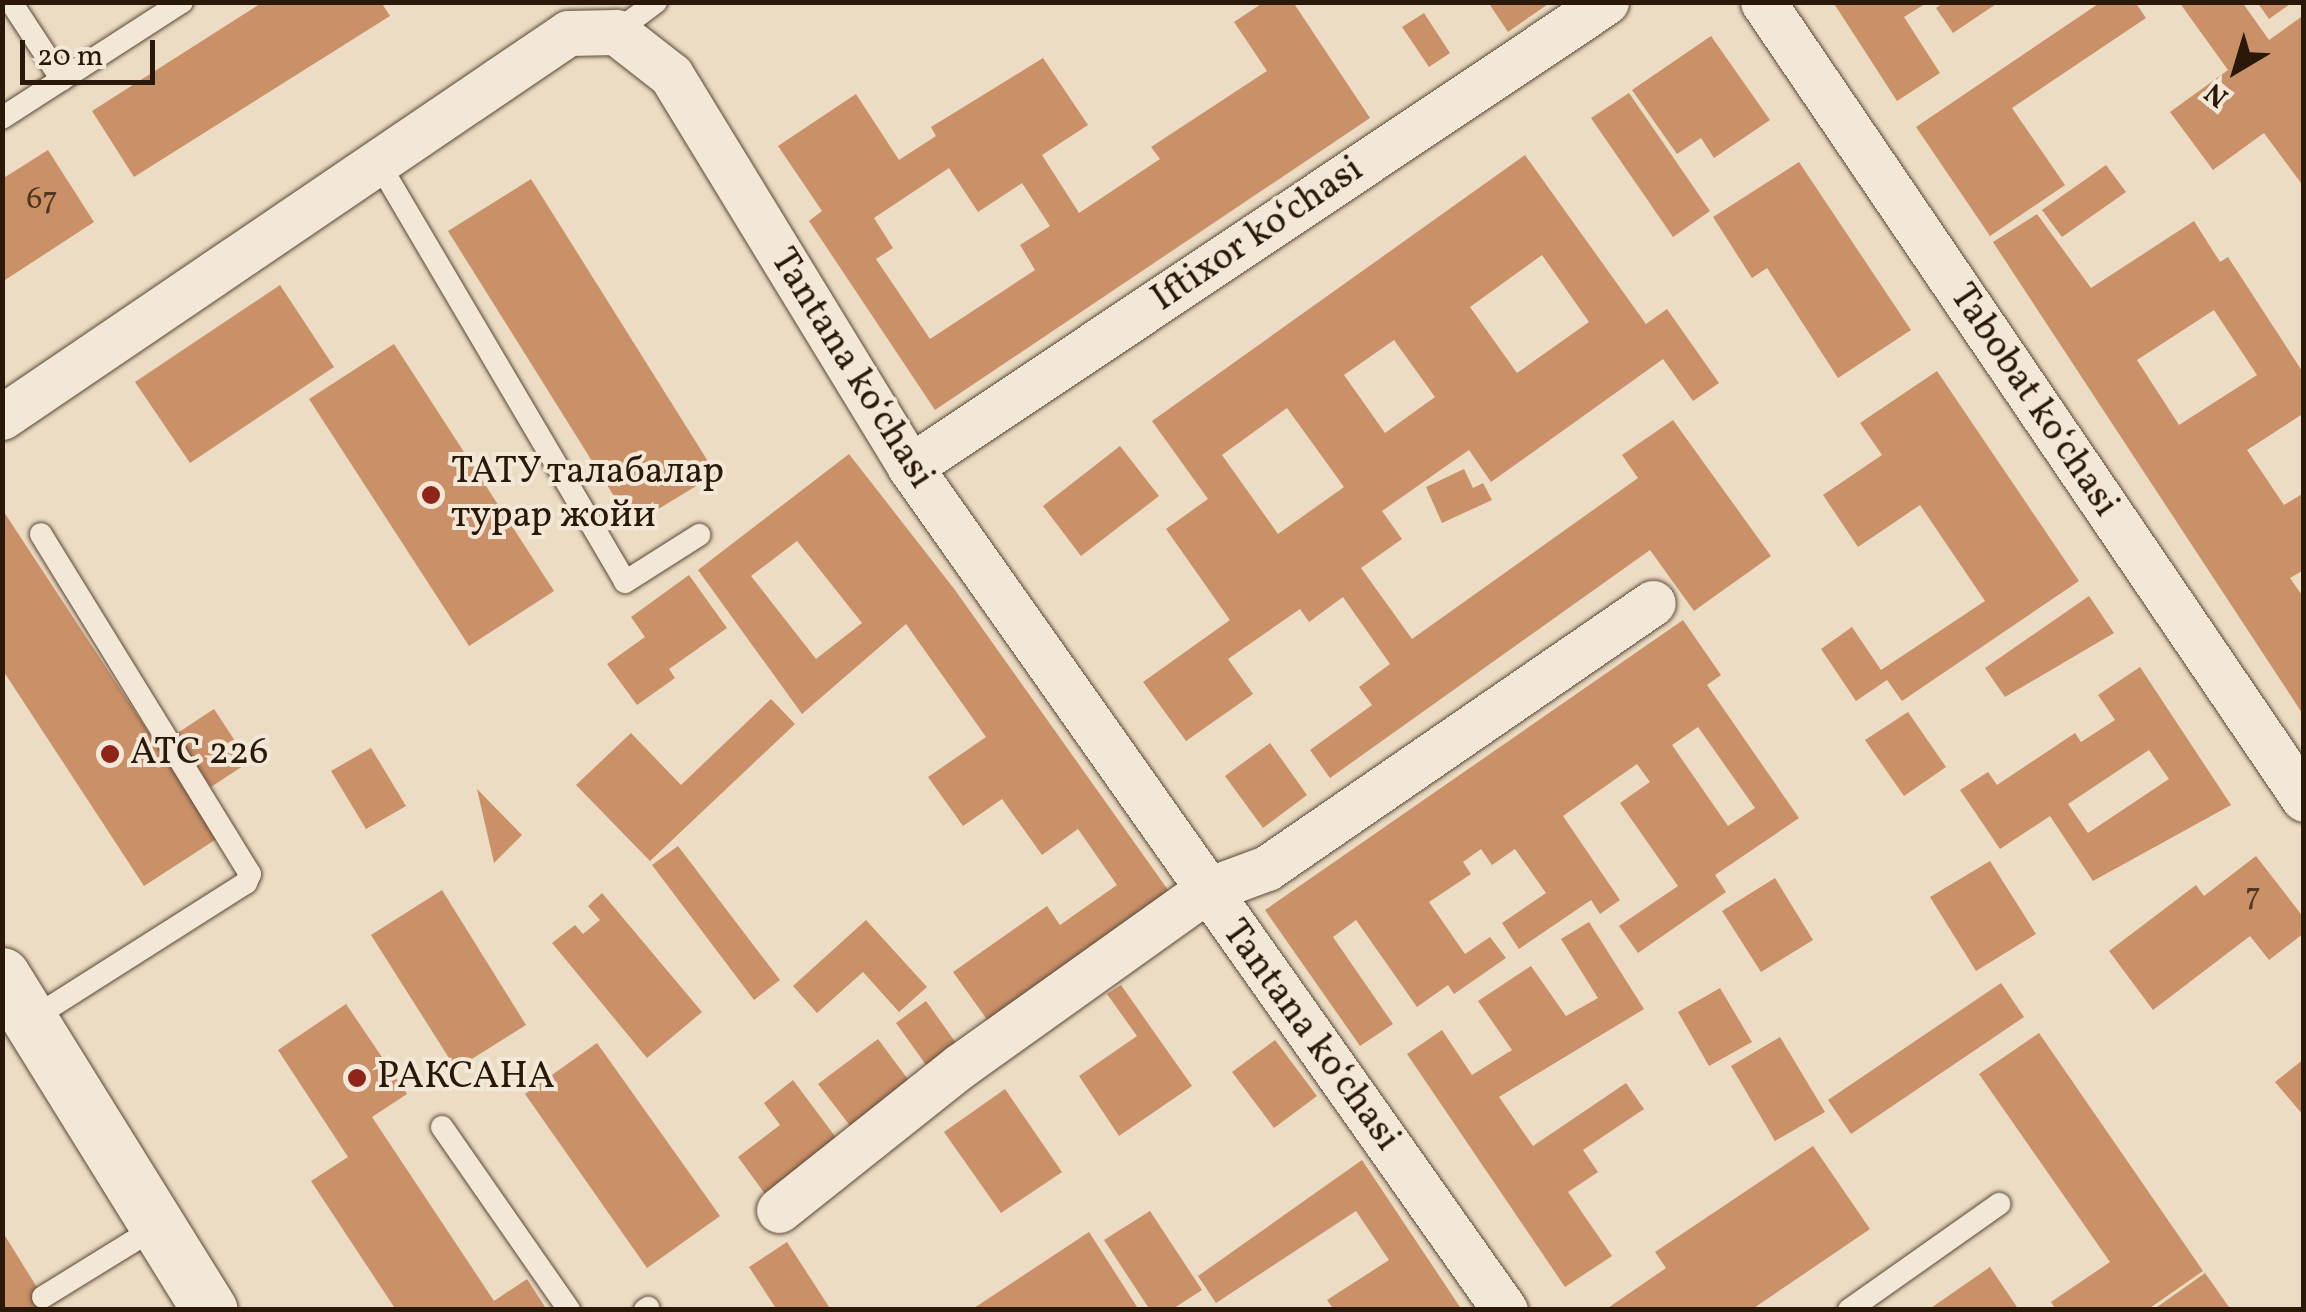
<!DOCTYPE html>
<html>
<head>
<meta charset="utf-8">
<style>
	body { margin:0 }
	#map { position:relative; width:2306px; height:1312px; overflow:hidden; background:#ecdcc3; font-family:Vollkorn,serif }
	div>[style] { position:absolute }
	[style*='--x'] { left:calc(var(--x)*1px); top:calc(var(--y)*1px); width:calc(var(--w)*1px); rotate:calc(var(--a)*1deg) }
	.building>* { inset:0; background:#ca9068 }
	.roads { filter:drop-shadow(0 0 2px #5a4937) drop-shadow(0 0 2px #5a4937) }
	.lane>* { height:22px; margin:-11px; padding:0 11px; transform-origin:11px; border-radius:11px; background:#f3e8d8 }
	.street>* { height:45px; margin:-22.5px; padding:0 22.5px; transform-origin:22.5px; border-radius:22.5px; background:#f3e8d8 }
	.secondary>* { height:55px; margin:-27.5px; padding:0 27.5px; transform-origin:27.5px; border-radius:27.5px; background:#f3e8d8 }
	.dots>* { width:28px; height:28px; translate:-50% -50%; box-sizing:border-box; border:5px solid #f3e8d8; border-radius:50% }
	span { translate:-50% -50%; white-space:nowrap; text-align:center; line-height:1.15; -webkit-text-stroke:8px #f3e8d8; paint-order:stroke }
	.number-label { font-size:32px; color:#523620 }
	.number-label span { -webkit-text-stroke-width:0 }
	.street-label { font-size:38px; color:#2a1808 }
	.poi-label { font-size:38px; color:#2a1808 }
	.left { translate:0 -50%; text-align:left }
	.frame { position:absolute; inset:0; border:5px solid #2a1808; pointer-events:none }
	.north { position:absolute; left:2186px; top:20px; width:100px; height:100px; -webkit-text-stroke:8px #f3e8d8; paint-order:stroke; rotate:218deg; font-size:28px; font-weight:700; line-height:40px; text-align:center; color:#2a1808 }
	.north::after { content:''; display:block; margin:auto; width:35px; height:45px; background:#2a1808; clip-path:polygon(50% 0,100% 100%,50% 72%,0 100%) }
	.scale { position:absolute; left:20px; top:40px; width:135px; height:45px; box-sizing:border-box; border:5px solid #2a1808; border-top:0; padding-left:12px; font-size:30px; line-height:35px; white-space:nowrap; color:#2a1808; -webkit-text-stroke:8px #f3e8d8; paint-order:stroke }
</style>
</head>
<body>
<div id="map">
	<div class="building">
		<i style="clip-path:polygon(263px 2px,381px 2px,390px 16px,134px 177px,92px 111px)"></i>
		<i style="clip-path:polygon(evenodd,1264px 2px,1293px 2px,1370px 118px,935px 410px,809px 221px,822px 211px,778px 146px,856px 94px,899px 160px,936px 136px,931px 127px,1043px 58px,1088px 125px,1042px 155px,1079px 213px,1160px 159px,1151px 147px,1267px 71px,1234px 22px,1264px 2px,949px 168px,978px 212px,1022px 183px,1050px 226px,1020px 245px,1035px 270px,930px 339px,876px 259px,893px 248px,874px 218px,949px 168px)"></i>
		<i style="clip-path:polygon(1488px 2px,1551px 2px,1508px 32px)"></i>
		<i style="clip-path:polygon(1833px 2px,1928px 2px,1904px 17px,1940px 73px,1897px 101px)"></i>
		<i style="clip-path:polygon(1945px 2px,1999px 2px,1953px 33px,1936px 8px)"></i>
		<i style="clip-path:polygon(2101px 2px,2135px 2px,2146px 18px,2012px 108px,2065px 185px,1990px 236px,1916px 127px)"></i>
		<i style="clip-path:polygon(2179px 2px,2242px 2px,2269px 40px,2304px 15px,2304px 187px,2264px 133px,2213px 170px,2170px 112px,2228px 70px)"></i>
		<i style="clip-path:polygon(2257px 2px,2293px 2px,2269px 19px)"></i>
		<i style="clip-path:polygon(1424px 13px,1450px 53px,1429px 67px,1402px 27px)"></i>
		<i style="clip-path:polygon(1711px 36px,1770px 120px,1714px 158px,1701px 138px,1677px 154px,1632px 90px)"></i>
		<i style="clip-path:polygon(1629px 93px,1710px 211px,1673px 237px,1591px 118px)"></i>
		<i style="clip-path:polygon(48px 150px,94px 222px,2px 282px,2px 179px)"></i>
		<i style="clip-path:polygon(evenodd,1525px 155px,1646px 324px,1667px 309px,1719px 383px,1693px 401px,1663px 359px,1491px 482px,1469px 450px,1382px 511px,1402px 539px,1361px 568px,1412px 639px,1638px 478px,1622px 455px,1673px 420px,1771px 556px,1694px 611px,1650px 550px,1330px 778px,1310px 750px,1372px 705px,1359px 687px,1390px 664px,1343px 597px,1309px 622px,1300px 609px,1228px 659px,1253px 694px,1186px 741px,1143px 682px,1230px 620px,1166px 529px,1208px 499px,1152px 421px,1525px 155px,1542px 255px,1589px 322px,1517px 373px,1470px 307px,1542px 255px,1525px 155px,1394px 340px,1435px 397px,1385px 433px,1344px 375px,1394px 340px,1525px 155px,1287px 408px,1344px 487px,1278px 534px,1222px 455px,1287px 408px)"></i>
		<i style="clip-path:polygon(1799px 162px,1911px 330px,1838px 378px,1767px 268px,1752px 278px,1713px 217px)"></i>
		<i style="clip-path:polygon(2106px 165px,2126px 192px,2062px 237px,2042px 210px)"></i>
		<i style="clip-path:polygon(531px 179px,716px 474px,632px 525px,448px 231px)"></i>
		<i style="clip-path:polygon(evenodd,2037px 214px,2091px 288px,2194px 221px,2220px 262px,2228px 257px,2304px 374px,2304px 413px,2247px 450px,2284px 505px,2304px 493px,2304px 570px,2290px 578px,2304px 598px,2304px 716px,1993px 242px,2037px 214px,2214px 310px,2257px 375px,2179px 425px,2137px 360px,2214px 310px)"></i>
		<i style="clip-path:polygon(280px 285px,334px 367px,190px 463px,135px 382px)"></i>
		<i style="clip-path:polygon(394px 344px,554px 591px,469px 646px,309px 399px)"></i>
		<i style="clip-path:polygon(1937px 371px,2079px 581px,1902px 701px,1887px 680px,1856px 701px,1821px 649px,1852px 627px,1881px 670px,1985px 601px,1920px 505px,1858px 547px,1823px 495px,1882px 455px,1860px 423px)"></i>
		<i style="clip-path:polygon(1120px 446px,1159px 496px,1081px 556px,1043px 506px)"></i>
		<i style="clip-path:polygon(evenodd,849px 454px,955px 590px,1173px 897px,991px 1025px,953px 972px,1047px 906px,1060px 925px,1117px 885px,1078px 829px,1042px 855px,1002px 799px,963px 826px,928px 777px,986px 737px,906px 624px,802px 714px,698px 570px,849px 454px,797px 541px,862px 623px,816px 659px,751px 576px,797px 541px)"></i>
		<i style="clip-path:polygon(1464px 469px,1473px 488px,1483px 483px,1492px 500px,1442px 523px,1426px 487px)"></i>
		<i style="clip-path:polygon(2px 509px,218px 838px,144px 886px,2px 669px)"></i>
		<i style="clip-path:polygon(689px 575px,727px 628px,669px 669px,675px 678px,637px 705px,607px 664px,645px 637px,631px 617px)"></i>
		<i style="clip-path:polygon(2089px 596px,2114px 633px,2005px 697px,1985px 668px)"></i>
		<i style="clip-path:polygon(evenodd,1683px 620px,1721px 675px,1707px 685px,1799px 818px,1715px 875px,1726px 892px,1638px 953px,1619px 926px,1678px 886px,1620px 803px,1650px 782px,1637px 764px,1563px 816px,1620px 900px,1600px 914px,1591px 900px,1519px 949px,1502px 923px,1546px 893px,1515px 849px,1492px 865px,1481px 849px,1463px 862px,1471px 874px,1429px 902px,1465px 954px,1490px 937px,1506px 958px,1454px 994px,1448px 985px,1417px 1007px,1356px 920px,1333px 937px,1393px 1024px,1360px 1046px,1265px 910px,1683px 620px,1698px 727px,1755px 808px,1728px 826px,1672px 745px,1698px 727px)"></i>
		<i style="clip-path:polygon(evenodd,2140px 667px,2231px 805px,2093px 881px,2050px 816px,2000px 849px,1960px 790px,1988px 772px,1997px 785px,2075px 733px,2081px 742px,2115px 720px,2098px 695px,2140px 667px,2149px 750px,2169px 779px,2088px 833px,2068px 804px,2149px 750px)"></i>
		<i style="clip-path:polygon(771px 699px,795px 724px,650px 861px,576px 785px,631px 733px,681px 785px)"></i>
		<i style="clip-path:polygon(214px 709px,249px 762px,211px 787px,176px 734px)"></i>
		<i style="clip-path:polygon(1908px 712px,1946px 767px,1904px 796px,1865px 740px)"></i>
		<i style="clip-path:polygon(1270px 743px,1307px 795px,1263px 828px,1225px 776px)"></i>
		<i style="clip-path:polygon(371px 748px,406px 806px,366px 829px,331px 771px)"></i>
		<i style="clip-path:polygon(477px 789px,522px 835px,494px 863px)"></i>
		<i style="clip-path:polygon(678px 846px,780px 980px,754px 1000px,652px 865px)"></i>
		<i style="clip-path:polygon(2256px 856px,2304px 918px,2304px 933px,2269px 960px,2250px 936px,2153px 1010px,2109px 951px,2196px 885px,2204px 896px)"></i>
		<i style="clip-path:polygon(1990px 861px,2036px 934px,1976px 971px,1930px 897px)"></i>
		<i style="clip-path:polygon(1775px 878px,1813px 940px,1761px 972px,1722px 911px)"></i>
		<i style="clip-path:polygon(442px 890px,526px 1025px,456px 1069px,371px 935px)"></i>
		<i style="clip-path:polygon(602px 893px,702px 1012px,647px 1058px,552px 943px,575px 925px,583px 934px,600px 920px,588px 906px)"></i>
		<i style="clip-path:polygon(866px 920px,927px 987px,899px 1012px,863px 972px,817px 1013px,793px 986px)"></i>
		<i style="clip-path:polygon(1589px 922px,1644px 1009px,1499px 1097px,1533px 1146px,1626px 1083px,1644px 1109px,1583px 1150px,1598px 1172px,1568px 1192px,1612px 1256px,1565px 1287px,1407px 1054px,1442px 1030px,1472px 1075px,1512px 1050px,1478px 1001px,1531px 966px,1566px 1016px,1598px 998px,1561px 939px)"></i>
		<i style="clip-path:polygon(2001px 983px,2024px 1017px,1851px 1134px,1828px 1100px)"></i>
		<i style="clip-path:polygon(1121px 985px,1192px 1086px,1119px 1136px,1079px 1076px,1137px 1036px,1107px 994px)"></i>
		<i style="clip-path:polygon(1720px 988px,1752px 1042px,1709px 1066px,1678px 1012px)"></i>
		<i style="clip-path:polygon(926px 1001px,959px 1047px,929px 1069px,896px 1023px)"></i>
		<i style="clip-path:polygon(346px 1004px,407px 1094px,372px 1117px,494px 1301px,527px 1279px,547px 1310px,396px 1310px,311px 1181px,348px 1157px,278px 1050px)"></i>
		<i style="clip-path:polygon(2039px 1033px,2203px 1271px,2147px 1310px,2056px 1310px,2051px 1302px,2110px 1262px,1979px 1074px)"></i>
		<i style="clip-path:polygon(1780px 1037px,1825px 1112px,1775px 1141px,1731px 1066px)"></i>
		<i style="clip-path:polygon(878px 1039px,910px 1082px,851px 1127px,818px 1084px)"></i>
		<i style="clip-path:polygon(1275px 1040px,1317px 1096px,1274px 1128px,1232px 1072px)"></i>
		<i style="clip-path:polygon(597px 1043px,720px 1216px,647px 1268px,525px 1094px)"></i>
		<i style="clip-path:polygon(2304px 1059px,2304px 1116px,2275px 1082px)"></i>
		<i style="clip-path:polygon(793px 1080px,840px 1143px,768px 1198px,738px 1157px,780px 1125px,764px 1103px)"></i>
		<i style="clip-path:polygon(1005px 1089px,1062px 1172px,1001px 1213px,944px 1132px)"></i>
		<i style="clip-path:polygon(1813px 1146px,1870px 1229px,1751px 1310px,1605px 1310px,1666px 1268px,1655px 1252px)"></i>
		<i style="clip-path:polygon(1362px 1160px,1462px 1310px,1334px 1310px,1327px 1300px,1389px 1260px,1356px 1211px,1216px 1303px,1198px 1276px)"></i>
		<i style="clip-path:polygon(1150px 1211px,1202px 1290px,1171px 1310px,1150px 1310px,1104px 1240px)"></i>
		<i style="clip-path:polygon(2px 1231px,51px 1310px,2px 1310px)"></i>
		<i style="clip-path:polygon(1089px 1232px,1139px 1310px,971px 1310px)"></i>
		<i style="clip-path:polygon(787px 1242px,831px 1310px,777px 1310px,749px 1267px)"></i>
		<i style="clip-path:polygon(1990px 1267px,2019px 1310px,1928px 1310px)"></i>
		<i style="clip-path:polygon(2205px 1273px,2231px 1310px,2153px 1310px)"></i>
	</div>
	<div class="roads">
		<div class="lane">
			<i style="--x:11;--y:2;--w:93;--a:56.8"></i>
			<i style="--x:616;--y:32;--w:50;--a:-36.9"></i>
			<i style="--x:2;--y:118;--w:214;--a:-32.8"></i>
			<i style="--x:378;--y:162;--w:487;--a:59.5"></i>
			<i style="--x:625;--y:582;--w:88;--a:-32.4"></i>
			<i style="--x:30;--y:1020;--w:256;--a:-32.4"></i>
			<i style="--x:246;--y:883;--w:10;--a:-66"></i>
			<i style="--x:250;--y:874;--w:399;--a:-121.6"></i>
			<i style="--x:442;--y:1127;--w:223;--a:55.2"></i>
			<i style="--x:43;--y:1297;--w:135;--a:-31.7"></i>
			<i style="--x:645;--y:1310;--w:4;--a:-34"></i>
			<i style="--x:1849;--y:1310;--w:184;--a:-35.2"></i>
		</div>
		<div class="street">
			<i style="--x:1763;--y:2;--w:963;--a:55.83"></i>
			<i style="--x:2;--y:417;--w:684;--a:-34.15"></i>
			<i style="--x:568;--y:33;--w:48;--a:-1.2"></i>
			<i style="--x:616;--y:32;--w:70;--a:38"></i>
			<i style="--x:671;--y:75;--w:459;--a:58.6"></i>
			<i style="--x:910;--y:467;--w:1032;--a:54.79"></i>
			<i style="--x:910;--y:467;--w:837;--a:-33.75"></i>
			<i style="--x:779;--y:1210;--w:231;--a:-38.5"></i>
			<i style="--x:960;--y:1066;--w:301;--a:-35.5"></i>
			<i style="--x:1205;--y:891;--w:66;--a:-20.4"></i>
			<i style="--x:1267;--y:868;--w:468;--a:-34.5"></i>
		</div>
		<div class="secondary">
			<i style="--x:2;--y:975;--w:394;--a:58.2"></i>
		</div>
	</div>
	<div class="dots">
		<i style="left:431px;top:495px;background:#8f2418"></i>
		<i style="left:110px;top:754px;background:#8f2418"></i>
		<i style="left:357px;top:1078px;background:#8f2418"></i>
	</div>
	<div class="number-label">
		<span style="left:42px;top:200px">67</span>
		<span style="left:2253px;top:896px">7</span>
	</div>
	<div class="street-label">
		<span style="left:1258px;top:235px;rotate:-34deg">Iftixor koʻchasi</span>
		<span style="left:851px;top:369px;rotate:58deg">Tantana koʻchasi</span>
		<span style="left:2033px;top:401px;rotate:56deg">Tabobat koʻchasi</span>
		<span style="left:1310px;top:1036px;rotate:54deg">Tantana koʻchasi</span>
	</div>
	<div class="poi-label">
		<span class="left" style="left:451px;top:495px">ТАТУ талабалар<br>турар жойи</span>
		<span class="left" style="left:130px;top:754px">АТС 226</span>
		<span class="left" style="left:377px;top:1078px">РАКСАНА</span>
	</div>
	<div class="frame"></div>
	<div class="north">N</div>
	<div class="scale">20 m</div>
</div>
</body>
</html>
